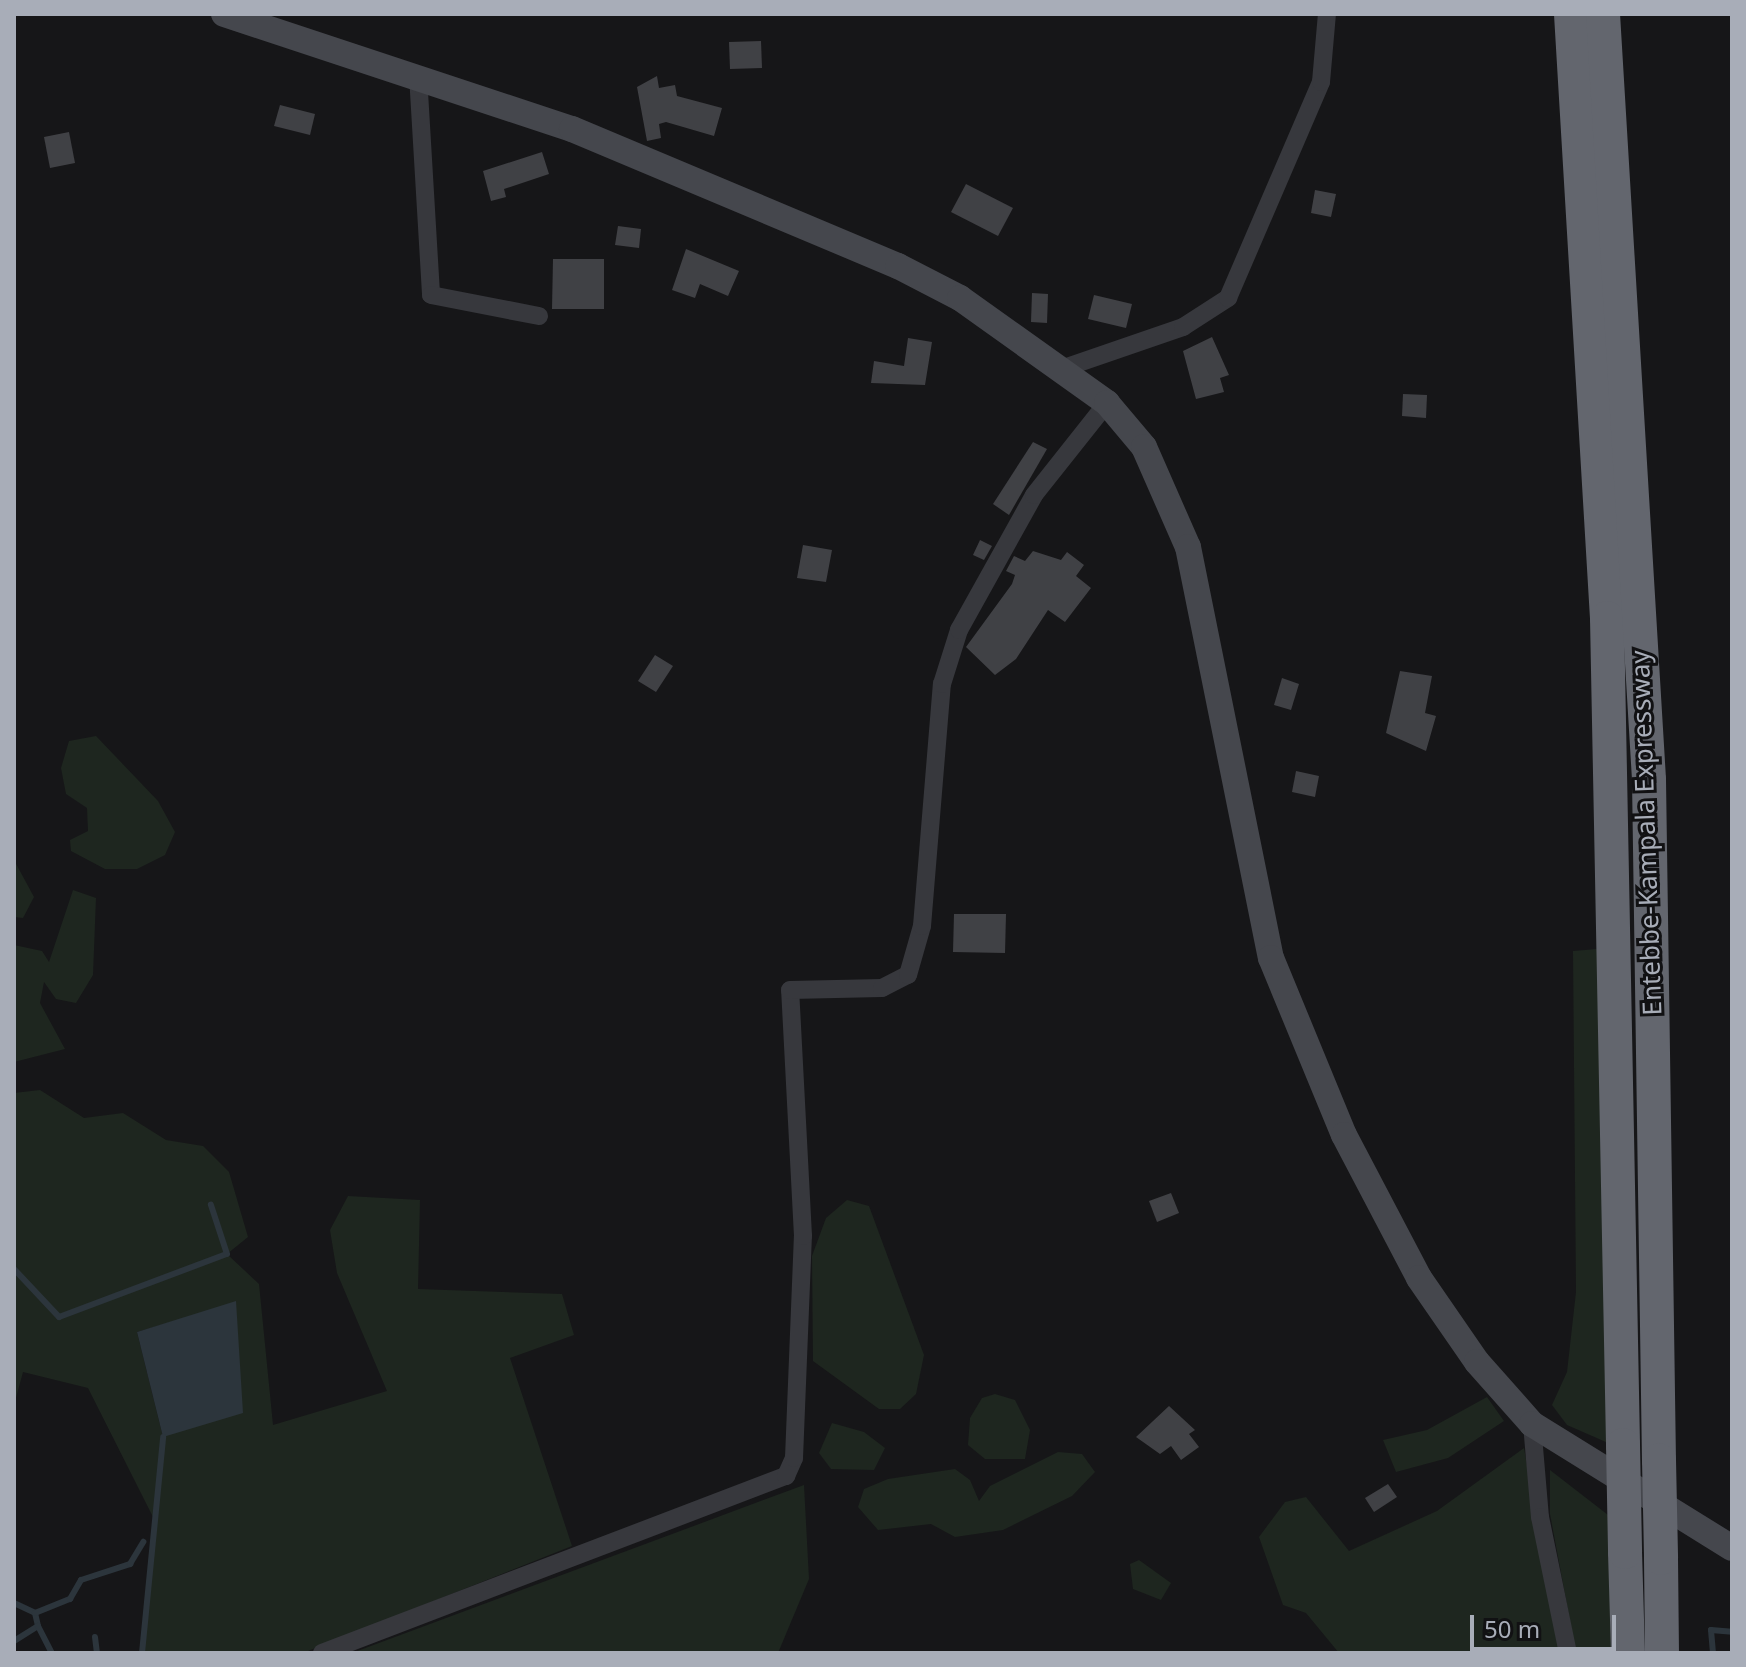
<!DOCTYPE html>
<html>
<head>
<meta charset="utf-8">
<style>
	body { margin:0 }
	#map { position:relative; width:1746px; height:1667px; overflow:hidden; background:#161618; font-family:"Noto Sans",sans-serif }
	div>[style] { position:absolute }
	[style*='--x'] { left:calc(var(--x)*1px); top:calc(var(--y)*1px); width:calc(var(--w)*1px); rotate:calc(var(--a)*1deg) }
	.green>* { inset:0; background:#1e261f }
	.water>* { inset:0; background:#2c353c }
	.stream>* { height:6px; margin:-3px; padding:0 3px; transform-origin:3px; border-radius:3px; background:#2c353c }
	.building>* { inset:0; background:#404145 }
	.minor>* { height:18px; margin:-9px; padding:0 9px; transform-origin:9px; border-radius:9px; background:#37383d }
	.secondary>* { height:26px; margin:-13px; padding:0 13px; transform-origin:13px; border-radius:13px; background:#45474d }
	.motorway>* { height:34px; margin:-17px; padding:0 17px; transform-origin:17px; border-radius:17px; background:#63666e }
	.motorway-bridge>* { height:34px; margin:-17px; padding:0 17px; transform-origin:17px; border-radius:17px; background:#63666e }
	span { translate:-50% -50%; white-space:nowrap; text-align:center; line-height:1.15; -webkit-text-stroke:6px #111113; paint-order:stroke }
	.street-label { font-size:26px; color:#a8adb8 }
	.frame { position:absolute; inset:0; border:16px solid #a8adb8; pointer-events:none }
	.scale { position:absolute; left:1470px; top:1615px; width:146px; height:36px; box-sizing:border-box; border:4px solid #a8adb8; border-top:0; padding-left:10px; font-size:24px; line-height:28px; white-space:nowrap; color:#a8adb8; -webkit-text-stroke:6px #111113; paint-order:stroke }
</style>
</head>
<body>
<div id="map">
	<div class="green">
		<i style="clip-path:polygon(96px 736px,158px 801px,175px 832px,165px 855px,137px 869px,105px 869px,71px 851px,70px 840px,88px 831px,87px 808px,66px 794px,61px 768px,69px 741px)"></i>
		<i style="clip-path:polygon(14px 860px,34px 897px,23px 918px,14px 917px)"></i>
		<i style="clip-path:polygon(73px 890px,96px 898px,93px 975px,76px 1003px,56px 999px,44px 982px,40px 1003px,65px 1049px,14px 1062px,14px 945px,42px 951px,49px 962px)"></i>
		<i style="clip-path:polygon(1597px 949px,1615px 1446px,1567px 1425px,1552px 1405px,1567px 1372px,1576px 1292px,1573px 951px)"></i>
		<i style="clip-path:polygon(evenodd,40px 1090px,84px 1118px,123px 1113px,166px 1140px,203px 1146px,229px 1172px,248px 1237px,227px 1254px,259px 1284px,273px 1425px,387px 1391px,337px 1273px,330px 1230px,348px 1196px,420px 1200px,418px 1289px,562px 1294px,574px 1335px,510px 1358px,572px 1546px,303px 1653px,144px 1653px,153px 1517px,88px 1388px,23px 1372px,14px 1405px,14px 1093px,40px 1090px,188px 1317px,163px 1437px,137px 1332px,188px 1317px)"></i>
		<i style="clip-path:polygon(847px 1200px,869px 1206px,924px 1355px,916px 1394px,900px 1409px,879px 1409px,813px 1361px,812px 1256px,826px 1218px)"></i>
		<i style="clip-path:polygon(995px 1394px,1015px 1400px,1030px 1430px,1025px 1459px,985px 1459px,968px 1445px,970px 1418px,982px 1398px)"></i>
		<i style="clip-path:polygon(1487px 1397px,1504px 1421px,1448px 1458px,1396px 1472px,1383px 1440px,1427px 1430px)"></i>
		<i style="clip-path:polygon(832px 1423px,864px 1432px,885px 1448px,874px 1470px,831px 1469px,819px 1453px)"></i>
		<i style="clip-path:polygon(1524px 1448px,1560px 1653px,1339px 1653px,1306px 1613px,1283px 1605px,1259px 1537px,1285px 1502px,1306px 1497px,1349px 1551px,1437px 1511px)"></i>
		<i style="clip-path:polygon(1058px 1452px,1082px 1454px,1095px 1472px,1072px 1496px,1003px 1530px,955px 1537px,931px 1524px,878px 1530px,858px 1507px,864px 1489px,888px 1479px,955px 1469px,970px 1480px,979px 1501px,990px 1486px)"></i>
		<i style="clip-path:polygon(1550px 1470px,1612px 1518px,1616px 1653px,1576px 1653px,1550px 1514px)"></i>
		<i style="clip-path:polygon(804px 1485px,809px 1579px,778px 1653px,352px 1653px)"></i>
		<i style="clip-path:polygon(1139px 1560px,1171px 1583px,1161px 1600px,1133px 1589px,1130px 1564px)"></i>
	</div>
	<div class="water">
		<i style="clip-path:polygon(236px 1301px,243px 1413px,163px 1437px,137px 1332px)"></i>
	</div>
	<div class="stream">
		<i style="--x:14;--y:1269;--w:66;--a:46.8"></i>
		<i style="--x:59;--y:1317;--w:179;--a:-20.6"></i>
		<i style="--x:227;--y:1254;--w:52;--a:-108.1"></i>
		<i style="--x:14;--y:1603;--w:23;--a:25"></i>
		<i style="--x:35;--y:1613;--w:13;--a:77"></i>
		<i style="--x:38;--y:1626;--w:28;--a:148"></i>
		<i style="--x:35;--y:1613;--w:38;--a:-22"></i>
		<i style="--x:70;--y:1599;--w:22;--a:-60"></i>
		<i style="--x:81;--y:1580;--w:52;--a:-18.1"></i>
		<i style="--x:130;--y:1564;--w:26;--a:-59"></i>
		<i style="--x:38;--y:1626;--w:30;--a:63"></i>
		<i style="--x:95;--y:1637;--w:16;--a:83"></i>
		<i style="--x:142;--y:1653;--w:217;--a:-84.4"></i>
		<i style="--x:1713;--y:1653;--w:23;--a:-95"></i>
		<i style="--x:1711;--y:1630;--w:21;--a:5"></i>
	</div>
	<div class="building">
		<i style="clip-path:polygon(761px 41px,762px 68px,730px 69px,729px 42px)"></i>
		<i style="clip-path:polygon(657px 76px,659px 88px,675px 85px,677px 96px,722px 108px,714px 136px,666px 122px,659px 124px,661px 138px,647px 141px,637px 87px)"></i>
		<i style="clip-path:polygon(280px 105px,315px 114px,310px 135px,274px 126px)"></i>
		<i style="clip-path:polygon(69px 132px,75px 163px,50px 168px,44px 137px)"></i>
		<i style="clip-path:polygon(542px 152px,549px 174px,504px 189px,506px 197px,491px 201px,483px 171px)"></i>
		<i style="clip-path:polygon(966px 184px,1013px 208px,998px 236px,951px 212px)"></i>
		<i style="clip-path:polygon(1315px 190px,1336px 194px,1331px 217px,1311px 213px)"></i>
		<i style="clip-path:polygon(618px 226px,641px 229px,639px 248px,615px 245px)"></i>
		<i style="clip-path:polygon(686px 249px,739px 271px,728px 296px,700px 284px,695px 298px,672px 290px)"></i>
		<i style="clip-path:polygon(553px 259px,604px 259px,604px 309px,552px 309px)"></i>
		<i style="clip-path:polygon(1032px 293px,1048px 294px,1047px 323px,1031px 322px)"></i>
		<i style="clip-path:polygon(1094px 295px,1132px 304px,1126px 328px,1088px 319px)"></i>
		<i style="clip-path:polygon(1212px 337px,1229px 375px,1220px 378px,1224px 392px,1196px 399px,1183px 351px)"></i>
		<i style="clip-path:polygon(908px 338px,932px 342px,925px 385px,871px 383px,874px 361px,904px 366px)"></i>
		<i style="clip-path:polygon(1403px 394px,1427px 395px,1426px 418px,1402px 416px)"></i>
		<i style="clip-path:polygon(1033px 442px,1047px 449px,1009px 515px,993px 504px)"></i>
		<i style="clip-path:polygon(980px 540px,992px 546px,984px 560px,973px 555px)"></i>
		<i style="clip-path:polygon(803px 545px,832px 550px,826px 582px,797px 578px)"></i>
		<i style="clip-path:polygon(1033px 551px,1061px 560px,1067px 552px,1084px 565px,1076px 576px,1091px 588px,1065px 622px,1048px 610px,1016px 659px,995px 675px,966px 647px,1012px 584px,1015px 575px,1006px 571px,1014px 556px,1025px 561px)"></i>
		<i style="clip-path:polygon(655px 655px,673px 666px,656px 692px,638px 681px)"></i>
		<i style="clip-path:polygon(1400px 671px,1432px 676px,1425px 713px,1436px 716px,1426px 751px,1386px 733px)"></i>
		<i style="clip-path:polygon(1282px 678px,1299px 684px,1291px 710px,1274px 705px)"></i>
		<i style="clip-path:polygon(1296px 771px,1319px 776px,1315px 797px,1292px 792px)"></i>
		<i style="clip-path:polygon(954px 914px,1006px 914px,1005px 953px,953px 952px)"></i>
		<i style="clip-path:polygon(1171px 1193px,1179px 1213px,1157px 1222px,1149px 1201px)"></i>
		<i style="clip-path:polygon(1169px 1406px,1195px 1430px,1189px 1434px,1199px 1447px,1181px 1460px,1171px 1446px,1160px 1454px,1136px 1437px)"></i>
		<i style="clip-path:polygon(1388px 1484px,1397px 1497px,1374px 1512px,1365px 1498px)"></i>
	</div>
	<div class="minor">
		<i style="--x:418;--y:75;--w:220;--a:86.6"></i>
		<i style="--x:431;--y:295;--w:110;--a:11"></i>
		<i style="--x:1064;--y:368;--w:126;--a:-19"></i>
		<i style="--x:1183;--y:327;--w:54;--a:-32.8"></i>
		<i style="--x:1228;--y:298;--w:235;--a:-66.7"></i>
		<i style="--x:1321;--y:82;--w:68;--a:-85"></i>
		<i style="--x:1532;--y:1424;--w:93;--a:85.1"></i>
		<i style="--x:1540;--y:1517;--w:139;--a:78.4"></i>
		<i style="--x:322;--y:1653;--w:497;--a:-20.9"></i>
		<i style="--x:786;--y:1476;--w:20;--a:-66"></i>
		<i style="--x:794;--y:1458;--w:222;--a:-87.7"></i>
		<i style="--x:803;--y:1236;--w:246;--a:-93"></i>
		<i style="--x:790;--y:990;--w:92;--a:-1.2"></i>
		<i style="--x:882;--y:988;--w:29;--a:-27"></i>
		<i style="--x:908;--y:975;--w:51;--a:-74.1"></i>
		<i style="--x:922;--y:926;--w:243;--a:-85.3"></i>
		<i style="--x:942;--y:684;--w:57;--a:-72.5"></i>
		<i style="--x:959;--y:630;--w:154;--a:-60.9"></i>
		<i style="--x:1034;--y:495;--w:117;--a:-51.6"></i>
	</div>
	<div class="secondary">
		<i style="--x:224;--y:14;--w:367;--a:18.3"></i>
		<i style="--x:572;--y:129;--w:354;--a:22.8"></i>
		<i style="--x:898;--y:266;--w:70;--a:27.3"></i>
		<i style="--x:960;--y:298;--w:181;--a:35.5"></i>
		<i style="--x:1107;--y:403;--w:57;--a:49.9"></i>
		<i style="--x:1144;--y:447;--w:109;--a:66.3"></i>
		<i style="--x:1188;--y:547;--w:419;--a:78.6"></i>
		<i style="--x:1271;--y:958;--w:191;--a:67.6"></i>
		<i style="--x:1344;--y:1135;--w:161;--a:62.3"></i>
		<i style="--x:1419;--y:1278;--w:102;--a:55.4"></i>
		<i style="--x:1477;--y:1362;--w:83;--a:48.4"></i>
		<i style="--x:1532;--y:1424;--w:235;--a:31.8"></i>
	</div>
	<div class="motorway">
		<i style="--x:1571;--y:14;--w:605;--a:86.59"></i>
		<i style="--x:1607;--y:618;--w:827;--a:88.89"></i>
		<i style="--x:1603;--y:14;--w:767;--a:86.56"></i>
		<i style="--x:1649;--y:780;--w:680;--a:89.16"></i>
		<i style="--x:1625;--y:1552;--w:101;--a:88.3"></i>
		<i style="--x:1661;--y:1558;--w:95;--a:89.4"></i>
	</div>
	<div class="motorway-bridge">
		<i style="--x:1623;--y:1445;--w:107;--a:88.9"></i>
		<i style="--x:1659;--y:1460;--w:98;--a:88.8"></i>
	</div>
	<div class="street-label">
		<span style="left:1646px;top:833px;rotate:-92deg">Entebbe-Kampala Expressway</span>
	</div>
	<div class="frame"></div>
	<div class="scale">50 m</div>
</div>
</body>
</html>
